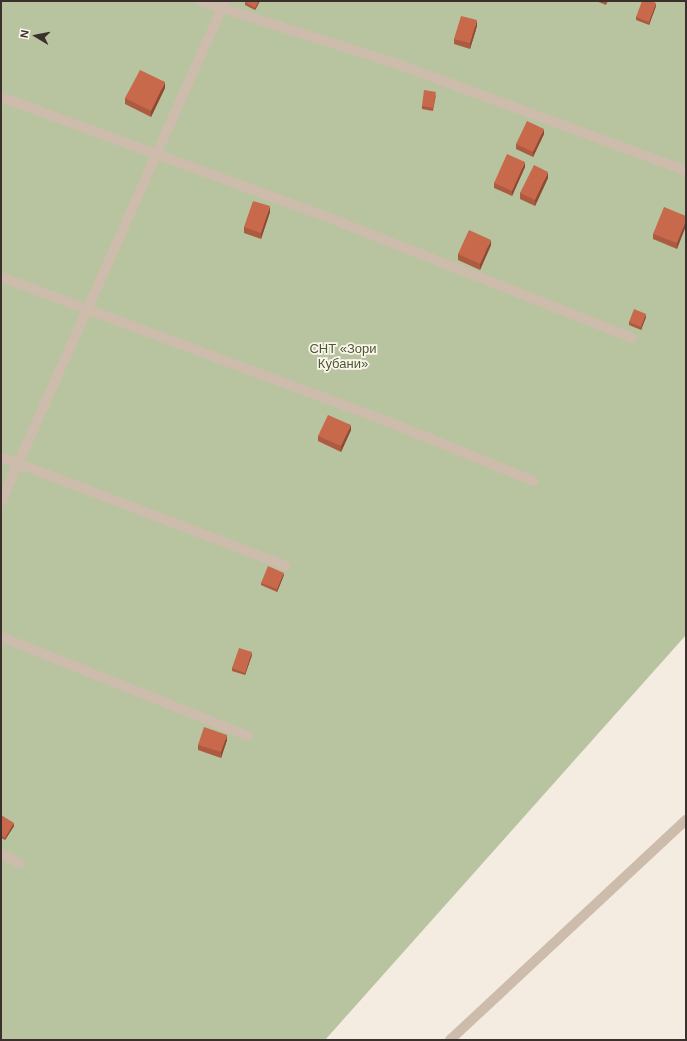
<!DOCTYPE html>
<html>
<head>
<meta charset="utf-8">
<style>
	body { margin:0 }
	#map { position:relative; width:687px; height:1041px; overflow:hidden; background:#f4ebe1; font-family:Helvetica,sans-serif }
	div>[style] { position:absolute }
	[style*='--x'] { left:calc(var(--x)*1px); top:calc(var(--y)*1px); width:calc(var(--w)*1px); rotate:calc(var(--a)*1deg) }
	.green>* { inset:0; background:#b8c4a0 }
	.lane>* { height:10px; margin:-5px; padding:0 5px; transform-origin:5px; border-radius:5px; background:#cdbbac }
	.street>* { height:10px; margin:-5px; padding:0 5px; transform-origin:5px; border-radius:5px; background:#cdbbac }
	.wall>* { inset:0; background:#ac5a40 }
	.shaded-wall>* { inset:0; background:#8c4a34 }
	.building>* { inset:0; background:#c8694b }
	span { translate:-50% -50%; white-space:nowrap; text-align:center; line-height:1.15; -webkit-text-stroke:3.5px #fbf5ee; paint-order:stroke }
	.park-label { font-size:13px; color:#4a5a2e }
	.frame { position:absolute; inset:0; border:2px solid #3b302b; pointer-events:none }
	.north { position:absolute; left:16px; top:16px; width:40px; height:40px; -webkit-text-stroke:3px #fbf5ee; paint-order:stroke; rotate:280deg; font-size:11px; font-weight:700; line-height:16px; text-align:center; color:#3b302b }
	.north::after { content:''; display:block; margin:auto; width:14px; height:18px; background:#3b302b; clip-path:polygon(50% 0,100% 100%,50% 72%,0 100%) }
</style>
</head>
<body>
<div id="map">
	<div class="green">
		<i style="clip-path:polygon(1px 1px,686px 1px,686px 635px,325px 1040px,1px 1040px)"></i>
	</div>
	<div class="lane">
		<i style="--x:200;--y:1;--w:210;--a:17.7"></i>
		<i style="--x:400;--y:65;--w:305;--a:20.3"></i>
		<i style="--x:1;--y:97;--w:353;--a:20.2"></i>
		<i style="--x:332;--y:219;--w:323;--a:21.6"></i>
		<i style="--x:1;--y:277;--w:420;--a:20.5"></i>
		<i style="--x:394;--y:424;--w:151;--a:22.2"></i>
		<i style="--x:1;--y:457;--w:305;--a:20.9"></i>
		<i style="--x:1;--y:502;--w:549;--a:-65.91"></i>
		<i style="--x:1;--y:637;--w:266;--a:21.8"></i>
		<i style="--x:1;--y:853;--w:21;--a:29"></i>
	</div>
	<div class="street">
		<i style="--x:450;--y:1040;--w:323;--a:-43"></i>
	</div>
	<div class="wall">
		<i style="clip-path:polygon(260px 1px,255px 10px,245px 5px,245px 2px)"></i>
		<i style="clip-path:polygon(596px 1px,608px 1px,606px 5px)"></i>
		<i style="clip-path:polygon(656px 6px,649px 25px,636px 20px,636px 17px)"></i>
		<i style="clip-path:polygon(477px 26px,470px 49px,454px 44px,454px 39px)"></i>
		<i style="clip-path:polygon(165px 88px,151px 117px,125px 104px,125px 98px)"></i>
		<i style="clip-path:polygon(436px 95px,433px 111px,422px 109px,422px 106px)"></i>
		<i style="clip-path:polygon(544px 134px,533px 157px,516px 149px,516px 144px)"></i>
		<i style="clip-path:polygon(525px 167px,512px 196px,494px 188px,494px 183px)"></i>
		<i style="clip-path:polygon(548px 178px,535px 206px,520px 199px,520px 193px)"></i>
		<i style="clip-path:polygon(270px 212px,261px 239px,244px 233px,244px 227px)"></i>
		<i style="clip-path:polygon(686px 216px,677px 249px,653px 239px,653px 234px)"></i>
		<i style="clip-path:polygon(491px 245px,480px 270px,458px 260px,458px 254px)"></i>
		<i style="clip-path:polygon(646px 317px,641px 330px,629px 325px,629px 322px)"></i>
		<i style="clip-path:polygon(351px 430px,341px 452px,318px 441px,318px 436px)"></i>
		<i style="clip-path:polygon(284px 575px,277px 592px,261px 585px,261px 583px)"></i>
		<i style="clip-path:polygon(252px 655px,245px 675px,232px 671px,232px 668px)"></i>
		<i style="clip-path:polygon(227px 740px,221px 758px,198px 750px,198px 745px)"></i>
		<i style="clip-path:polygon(1px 815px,14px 826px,5px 840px,1px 838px)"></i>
	</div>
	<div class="shaded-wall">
		<i style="clip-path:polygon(259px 1px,260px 1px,255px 10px,255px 8px)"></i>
		<i style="clip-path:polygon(656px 3px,656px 6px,649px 25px,649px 22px)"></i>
		<i style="clip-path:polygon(477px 20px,477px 26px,470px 49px,470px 43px)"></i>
		<i style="clip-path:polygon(165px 82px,165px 88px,151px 117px,151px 111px)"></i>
		<i style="clip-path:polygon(544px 129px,544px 134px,533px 157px,533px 152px)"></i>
		<i style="clip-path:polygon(525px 162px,525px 167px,512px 196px,512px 191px)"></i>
		<i style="clip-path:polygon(548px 172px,548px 178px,535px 206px,535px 200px)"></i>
		<i style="clip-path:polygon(270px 206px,270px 212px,261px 239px,261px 233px)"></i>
		<i style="clip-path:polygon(686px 220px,686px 226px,677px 249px,677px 243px)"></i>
		<i style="clip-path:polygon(491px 240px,491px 245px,480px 270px,480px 264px)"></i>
		<i style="clip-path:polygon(646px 314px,646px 317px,641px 330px,641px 327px)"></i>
		<i style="clip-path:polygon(351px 425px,351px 430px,341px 452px,341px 446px)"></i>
		<i style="clip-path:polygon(284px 573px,284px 575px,277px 592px,277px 589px)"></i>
		<i style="clip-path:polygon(252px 652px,252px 655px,245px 675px,245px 673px)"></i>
		<i style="clip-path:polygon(227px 735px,227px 740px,221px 758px,221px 752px)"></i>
		<i style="clip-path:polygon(14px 823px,14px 826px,5px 840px,5px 838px)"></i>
	</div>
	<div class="building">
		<i style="clip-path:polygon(245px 1px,259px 1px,255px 8px,245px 2px)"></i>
		<i style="clip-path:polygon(642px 1px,651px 1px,656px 3px,649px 22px,636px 17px)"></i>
		<i style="clip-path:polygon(461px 16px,477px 20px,470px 43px,454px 39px)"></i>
		<i style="clip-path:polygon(140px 70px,165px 82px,151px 111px,125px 98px)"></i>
		<i style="clip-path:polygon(424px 90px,436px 92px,433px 108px,422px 106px)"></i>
		<i style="clip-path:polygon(527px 121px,544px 129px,533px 152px,516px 144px)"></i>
		<i style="clip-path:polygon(507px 154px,525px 162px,512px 191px,494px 183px)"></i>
		<i style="clip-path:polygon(534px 165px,548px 172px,535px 200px,520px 193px)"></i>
		<i style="clip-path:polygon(253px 201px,270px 206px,261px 233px,244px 227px)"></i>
		<i style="clip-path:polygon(664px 207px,686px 216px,686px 220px,677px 243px,653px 234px)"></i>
		<i style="clip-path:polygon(469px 230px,491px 240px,480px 264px,458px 254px)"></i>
		<i style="clip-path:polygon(634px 309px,646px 314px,641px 327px,629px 322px)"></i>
		<i style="clip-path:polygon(328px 415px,351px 425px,341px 446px,318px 436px)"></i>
		<i style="clip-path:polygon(268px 566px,284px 573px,277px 589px,261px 583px)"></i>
		<i style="clip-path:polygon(239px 648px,252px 652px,245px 673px,232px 668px)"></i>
		<i style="clip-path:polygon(204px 727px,227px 735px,221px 752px,198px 745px)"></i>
		<i style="clip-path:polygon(1px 815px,14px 823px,5px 838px,1px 835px)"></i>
	</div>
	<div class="park-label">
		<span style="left:343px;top:357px">СНТ «Зори<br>Кубани»</span>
	</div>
	<div class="frame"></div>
	<div class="north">N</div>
</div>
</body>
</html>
